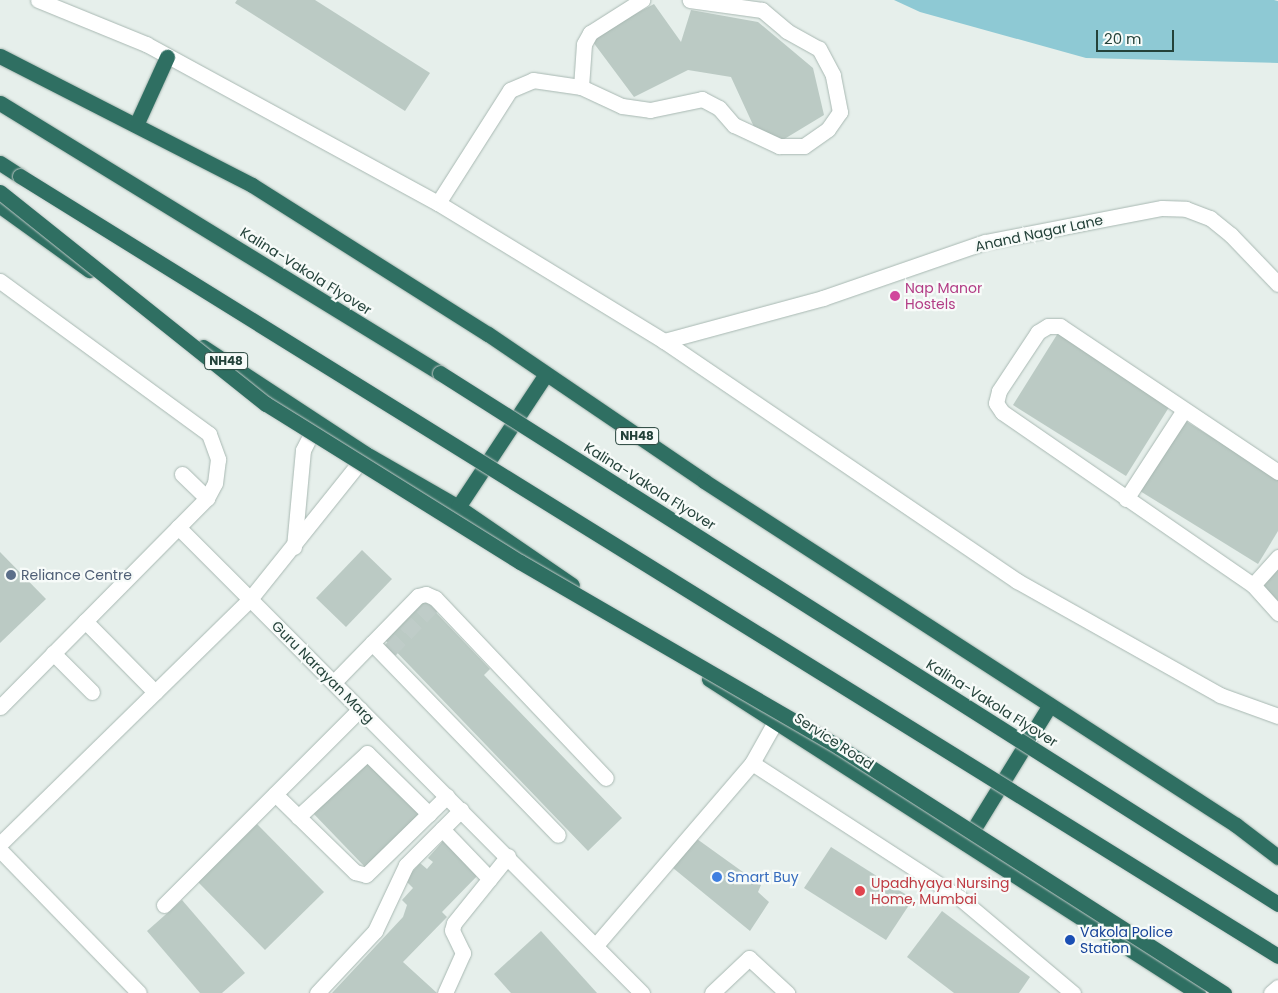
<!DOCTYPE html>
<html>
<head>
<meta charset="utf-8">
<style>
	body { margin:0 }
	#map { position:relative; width:1278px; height:993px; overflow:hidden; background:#e6efeb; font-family:Poppins,sans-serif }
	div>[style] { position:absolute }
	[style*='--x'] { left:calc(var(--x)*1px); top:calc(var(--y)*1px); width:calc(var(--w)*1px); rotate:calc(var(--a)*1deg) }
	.water>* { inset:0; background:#8ec9d4 }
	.building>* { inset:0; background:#bbcac4 }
	.street-tunnel>* { height:15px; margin-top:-7.5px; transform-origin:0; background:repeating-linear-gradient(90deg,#bfccc8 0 15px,transparent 0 23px) }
	.roads { filter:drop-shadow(0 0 1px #a8b8b2) drop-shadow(0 0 1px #a8b8b2) }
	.lane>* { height:15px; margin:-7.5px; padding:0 7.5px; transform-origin:7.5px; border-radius:7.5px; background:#fff }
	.street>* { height:15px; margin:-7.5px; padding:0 7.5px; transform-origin:7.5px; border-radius:7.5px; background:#fff }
	.secondary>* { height:15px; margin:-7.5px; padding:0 7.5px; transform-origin:7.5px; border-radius:7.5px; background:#fff }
	.highway>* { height:15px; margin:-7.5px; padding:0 7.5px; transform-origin:7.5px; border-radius:7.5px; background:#2f6f62 }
	.bridges { filter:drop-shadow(0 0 1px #c2cac8) drop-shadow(0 0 1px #c2cac8) }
	.highway-bridge>* { height:15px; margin:-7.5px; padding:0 7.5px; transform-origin:7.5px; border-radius:7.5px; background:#2f6f62 }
	.dots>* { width:14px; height:14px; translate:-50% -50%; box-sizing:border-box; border:2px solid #f7fbf9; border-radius:50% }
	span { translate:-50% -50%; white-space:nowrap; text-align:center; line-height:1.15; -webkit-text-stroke:4.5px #f7fbf9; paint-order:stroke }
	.shield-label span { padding:1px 4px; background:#f7fbf9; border:1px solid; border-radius:4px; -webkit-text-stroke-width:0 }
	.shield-label { font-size:12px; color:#24423a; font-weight:700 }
	.street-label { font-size:14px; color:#24423a }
	.hotel-label { font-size:14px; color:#b23c85 }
	.left { translate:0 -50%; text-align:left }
	.service-label { font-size:14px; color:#4e5e75 }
	.shop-label { font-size:14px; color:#366cbe }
	.health-label { font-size:14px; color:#be3a42 }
	.transit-label { font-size:14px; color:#164399 }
	.scale { position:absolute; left:1096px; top:30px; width:78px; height:22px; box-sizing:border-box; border:2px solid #24423a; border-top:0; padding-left:6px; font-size:15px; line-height:18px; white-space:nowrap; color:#24423a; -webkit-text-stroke:4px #f7fbf9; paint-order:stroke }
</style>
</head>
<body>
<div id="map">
	<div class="water">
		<i style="clip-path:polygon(894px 0,1274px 0,1278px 1px,1278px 63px,1086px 58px,920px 12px)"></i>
	</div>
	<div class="building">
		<i style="clip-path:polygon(237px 0,315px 0,430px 73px,405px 111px,235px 3px)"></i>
		<i style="clip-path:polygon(654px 4px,681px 42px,691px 10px,758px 22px,813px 68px,824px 115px,781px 141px,754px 127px,731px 77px,688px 70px,634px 97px,590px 38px)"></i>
		<i style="clip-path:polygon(1058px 333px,1171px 404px,1126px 476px,1013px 405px)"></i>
		<i style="clip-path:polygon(1184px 420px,1278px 478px,1278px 531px,1258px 564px,1140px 491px)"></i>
		<i style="clip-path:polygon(362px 550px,392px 579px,346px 627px,316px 598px)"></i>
		<i style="clip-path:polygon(0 552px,46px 599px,0 643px)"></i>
		<i style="clip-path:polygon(1278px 564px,1278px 601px,1259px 581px)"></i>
		<i style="clip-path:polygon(425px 601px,490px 669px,484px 675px,622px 818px,588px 851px,385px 640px)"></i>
		<i style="clip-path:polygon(364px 758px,419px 814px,365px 867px,310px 810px)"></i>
		<i style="clip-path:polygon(257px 824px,324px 892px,265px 950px,198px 882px)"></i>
		<i style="clip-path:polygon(697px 839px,761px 885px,758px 892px,769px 902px,750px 931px,673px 868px)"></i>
		<i style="clip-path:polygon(444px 840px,479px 874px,442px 912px,447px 917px,403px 962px,437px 993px,332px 993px,403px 917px,407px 905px,402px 900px,413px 888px,405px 880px,420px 863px,427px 869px,433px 862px,428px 858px)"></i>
		<i style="clip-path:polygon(831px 847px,913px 899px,886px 940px,804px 888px)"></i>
		<i style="clip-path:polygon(182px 900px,245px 973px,222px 993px,200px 993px,147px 931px)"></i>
		<i style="clip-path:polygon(942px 911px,1030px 977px,1019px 993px,954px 993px,907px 957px)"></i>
		<i style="clip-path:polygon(541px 931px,597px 993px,511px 993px,494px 974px)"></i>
	</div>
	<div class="street-tunnel">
		<i style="--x:390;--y:650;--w:61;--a:-46.3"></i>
	</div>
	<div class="roads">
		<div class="lane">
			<i style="--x:0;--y:281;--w:259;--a:36.2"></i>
			<i style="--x:209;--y:434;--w:27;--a:70"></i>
			<i style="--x:218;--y:459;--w:24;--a:97"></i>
			<i style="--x:215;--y:483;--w:17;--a:118"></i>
			<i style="--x:207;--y:498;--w:294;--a:134.7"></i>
			<i style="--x:182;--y:474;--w:35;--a:44"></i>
			<i style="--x:178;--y:527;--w:102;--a:45"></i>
			<i style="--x:85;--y:621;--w:100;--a:45.4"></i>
			<i style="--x:53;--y:653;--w:55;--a:45"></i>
		</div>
		<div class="street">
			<i style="--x:581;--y:87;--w:43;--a:-86"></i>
			<i style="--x:584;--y:44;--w:13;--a:-61"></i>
			<i style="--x:590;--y:33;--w:62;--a:-32.4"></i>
			<i style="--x:438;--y:203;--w:134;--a:-57.5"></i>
			<i style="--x:510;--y:90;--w:25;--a:-23"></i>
			<i style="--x:533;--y:80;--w:49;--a:8.3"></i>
			<i style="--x:581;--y:87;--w:45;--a:24.9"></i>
			<i style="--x:622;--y:106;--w:28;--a:8"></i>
			<i style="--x:650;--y:110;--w:53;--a:-11.9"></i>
			<i style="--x:702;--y:99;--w:19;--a:28"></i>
			<i style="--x:719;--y:108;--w:23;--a:49"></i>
			<i style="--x:734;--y:125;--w:50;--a:25"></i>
			<i style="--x:779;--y:146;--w:25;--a:0"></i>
			<i style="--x:804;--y:146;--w:29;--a:-35"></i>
			<i style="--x:828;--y:129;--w:21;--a:-55"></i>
			<i style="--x:840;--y:112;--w:38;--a:-101"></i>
			<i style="--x:833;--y:75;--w:30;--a:-118"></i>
			<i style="--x:819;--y:49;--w:37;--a:-151"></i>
			<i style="--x:787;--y:31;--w:33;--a:-140"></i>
			<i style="--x:762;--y:10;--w:73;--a:-172.1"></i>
			<i style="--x:664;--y:341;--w:165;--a:-15.1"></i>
			<i style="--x:823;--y:298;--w:171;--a:-19.1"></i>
			<i style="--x:985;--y:242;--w:180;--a:-10.9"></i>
			<i style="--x:1162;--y:208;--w:24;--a:2"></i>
			<i style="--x:1186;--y:209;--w:26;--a:21"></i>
			<i style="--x:1210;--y:218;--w:27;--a:39"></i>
			<i style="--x:1231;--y:235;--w:68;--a:46.2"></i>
			<i style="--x:1278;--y:472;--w:262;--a:-146.2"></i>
			<i style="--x:1060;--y:326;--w:12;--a:180"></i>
			<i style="--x:1048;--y:326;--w:12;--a:149"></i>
			<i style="--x:1038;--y:332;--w:71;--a:123.5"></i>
			<i style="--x:999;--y:391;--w:12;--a:104"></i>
			<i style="--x:996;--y:403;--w:11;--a:56"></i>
			<i style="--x:1002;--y:412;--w:305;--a:34.6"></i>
			<i style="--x:1253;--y:585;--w:38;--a:-48"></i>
			<i style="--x:1126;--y:499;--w:106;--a:-56.9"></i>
			<i style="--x:1253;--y:585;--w:38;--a:48"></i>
			<i style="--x:372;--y:643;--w:267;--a:45.9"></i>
			<i style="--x:334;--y:682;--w:120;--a:-45.7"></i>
			<i style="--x:418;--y:596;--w:8;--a:-14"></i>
			<i style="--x:426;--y:594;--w:10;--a:24"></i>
			<i style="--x:435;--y:598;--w:248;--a:46.5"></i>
			<i style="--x:752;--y:763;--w:248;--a:33"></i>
			<i style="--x:960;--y:898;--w:148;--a:40.1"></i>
			<i style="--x:275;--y:794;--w:112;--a:44.3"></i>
			<i style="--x:355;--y:872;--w:11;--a:15"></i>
			<i style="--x:366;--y:875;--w:113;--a:-44.3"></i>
			<i style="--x:298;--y:817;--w:94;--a:-42.8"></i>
			<i style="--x:367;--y:753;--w:87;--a:44.5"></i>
			<i style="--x:442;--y:829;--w:69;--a:46.2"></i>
			<i style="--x:0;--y:850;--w:199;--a:45.8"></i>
			<i style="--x:164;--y:905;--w:277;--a:-45"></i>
			<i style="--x:596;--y:945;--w:240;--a:-49.4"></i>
			<i style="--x:752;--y:763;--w:47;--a:-60.7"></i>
			<i style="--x:317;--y:993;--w:85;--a:-46.9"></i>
			<i style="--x:375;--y:931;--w:73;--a:-64.8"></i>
			<i style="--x:406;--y:865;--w:78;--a:-45"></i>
			<i style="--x:445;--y:993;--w:44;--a:-65.8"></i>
			<i style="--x:463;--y:953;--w:25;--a:-116"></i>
			<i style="--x:452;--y:930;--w:7;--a:-74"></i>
			<i style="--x:454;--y:923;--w:86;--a:-51.1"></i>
			<i style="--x:712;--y:993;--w:51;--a:-43.4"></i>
			<i style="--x:749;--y:958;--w:52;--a:42.6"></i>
		</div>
		<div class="secondary">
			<i style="--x:38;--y:0;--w:117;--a:22.2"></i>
			<i style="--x:146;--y:44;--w:332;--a:28.6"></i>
			<i style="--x:438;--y:203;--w:265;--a:31.4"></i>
			<i style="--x:664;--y:341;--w:427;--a:34.2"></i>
			<i style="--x:1017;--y:581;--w:233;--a:29.3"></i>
			<i style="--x:1220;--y:695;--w:62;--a:19.9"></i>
			<i style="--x:294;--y:547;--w:97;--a:-84.7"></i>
			<i style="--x:303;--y:450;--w:31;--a:-63"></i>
			<i style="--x:250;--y:599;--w:556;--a:45.15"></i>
			<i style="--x:0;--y:844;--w:350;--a:-44.4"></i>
			<i style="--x:250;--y:599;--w:186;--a:-51.3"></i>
			<i style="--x:1271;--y:993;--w:9;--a:-41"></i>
		</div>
		<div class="highway">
			<i style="--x:0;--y:56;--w:283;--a:27.1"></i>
			<i style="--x:252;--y:185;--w:279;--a:32.3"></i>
			<i style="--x:488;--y:334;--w:261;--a:34.2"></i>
			<i style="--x:704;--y:481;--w:634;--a:32.89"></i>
			<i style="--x:1236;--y:825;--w:53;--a:37.3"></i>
			<i style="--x:0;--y:103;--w:516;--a:31.53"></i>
			<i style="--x:136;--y:125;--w:75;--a:-65.5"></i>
			<i style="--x:0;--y:163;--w:24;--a:33"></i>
			<i style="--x:0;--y:206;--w:110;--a:35.7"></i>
			<i style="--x:203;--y:347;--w:195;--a:33.3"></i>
			<i style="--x:366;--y:454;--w:106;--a:29.9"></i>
			<i style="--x:458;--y:507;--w:138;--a:34.4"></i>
			<i style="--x:458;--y:507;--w:159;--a:-56.5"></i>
			<i style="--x:709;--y:679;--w:581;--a:32.71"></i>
			<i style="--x:965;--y:843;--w:162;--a:-58.4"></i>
		</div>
	</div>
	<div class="bridges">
		<div class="highway-bridge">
			<i style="--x:20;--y:176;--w:1480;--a:31.8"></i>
			<i style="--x:0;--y:192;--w:340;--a:38.6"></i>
			<i style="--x:266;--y:404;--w:299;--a:31.9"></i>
			<i style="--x:520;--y:562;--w:369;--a:30.1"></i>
			<i style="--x:839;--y:747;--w:457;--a:32.6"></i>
			<i style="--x:440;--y:373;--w:992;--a:32.36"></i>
		</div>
	</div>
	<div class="dots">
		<i style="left:895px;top:296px;background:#d1479c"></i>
		<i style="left:11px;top:575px;background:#5c6f8a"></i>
		<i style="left:717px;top:877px;background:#3f7fe0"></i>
		<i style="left:860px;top:891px;background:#e0444e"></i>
		<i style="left:1070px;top:940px;background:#1a4fb4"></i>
	</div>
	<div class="shield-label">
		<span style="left:226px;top:361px">NH48</span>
		<span style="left:637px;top:436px">NH48</span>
	</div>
	<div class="street-label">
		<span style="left:1039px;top:233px;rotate:-12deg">Anand Nagar Lane</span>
		<span style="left:306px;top:271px;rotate:32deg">Kalina-Vakola Flyover</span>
		<span style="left:650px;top:486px;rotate:32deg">Kalina-Vakola Flyover</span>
		<span style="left:323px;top:672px;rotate:45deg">Guru Narayan Marg</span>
		<span style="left:992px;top:703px;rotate:32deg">Kalina-Vakola Flyover</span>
		<span style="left:834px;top:741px;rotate:33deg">Service Road</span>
	</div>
	<div class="hotel-label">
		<span class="left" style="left:905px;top:296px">Nap Manor<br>Hostels</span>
	</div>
	<div class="service-label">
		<span class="left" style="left:21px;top:575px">Reliance Centre</span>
	</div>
	<div class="shop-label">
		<span class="left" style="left:727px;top:877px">Smart Buy</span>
	</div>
	<div class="health-label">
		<span class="left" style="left:871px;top:891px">Upadhyaya Nursing<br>Home, Mumbai</span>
	</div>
	<div class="transit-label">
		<span class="left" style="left:1080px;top:940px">Vakola Police<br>Station</span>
	</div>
	<div class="scale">20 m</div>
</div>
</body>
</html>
